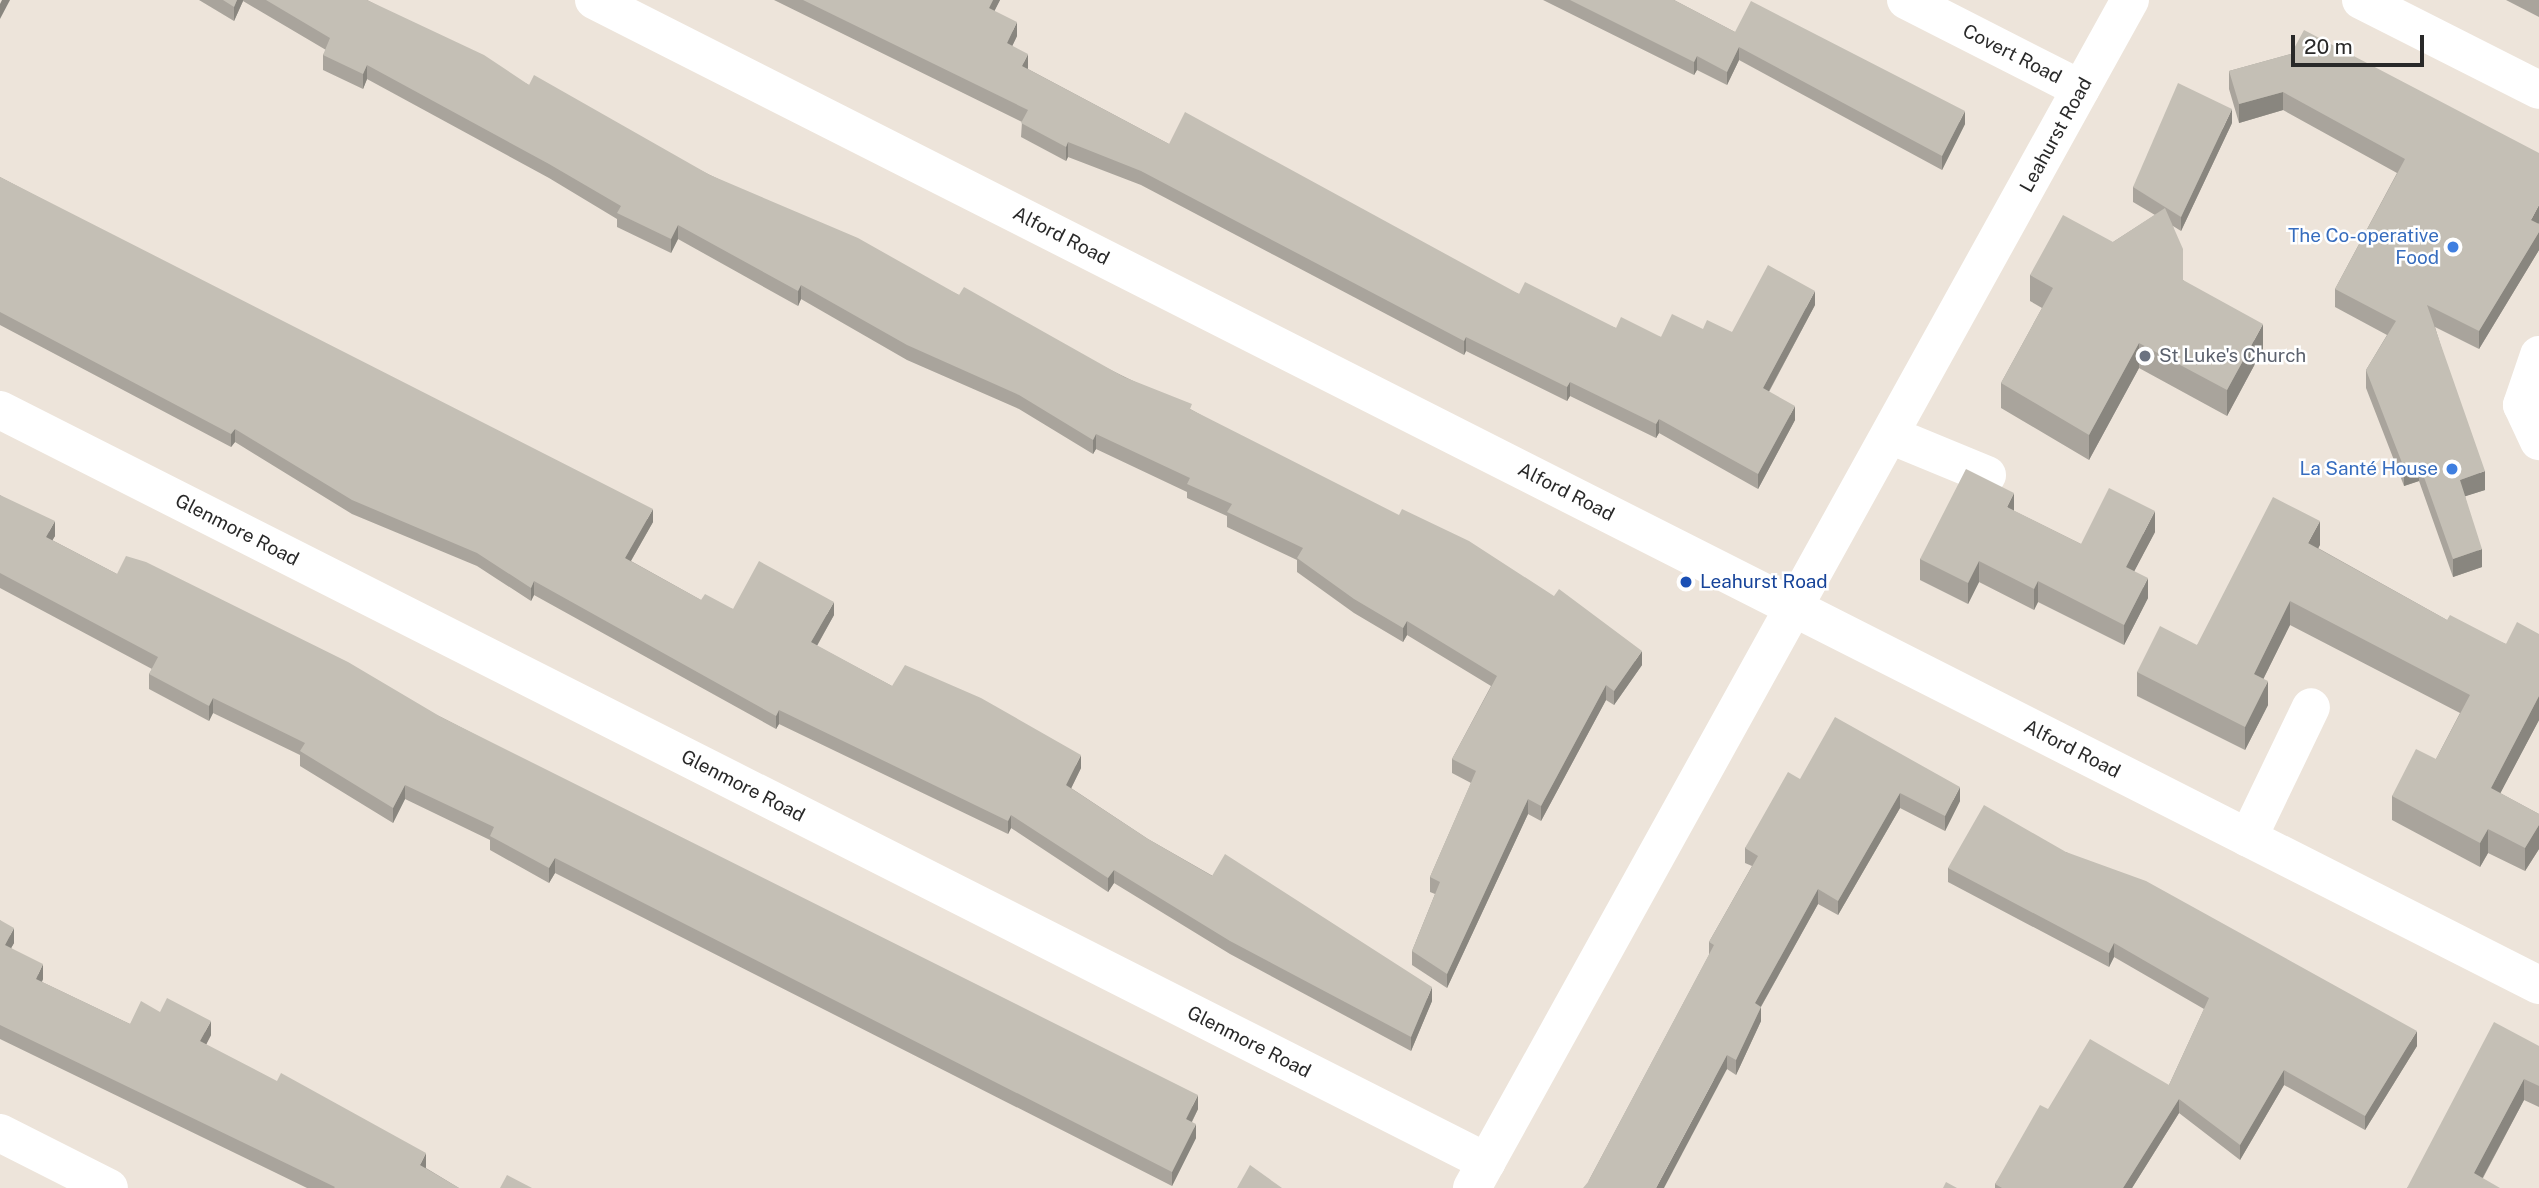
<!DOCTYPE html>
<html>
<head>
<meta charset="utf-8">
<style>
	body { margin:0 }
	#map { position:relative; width:2539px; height:1188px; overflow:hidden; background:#ede4da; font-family:"Public Sans",sans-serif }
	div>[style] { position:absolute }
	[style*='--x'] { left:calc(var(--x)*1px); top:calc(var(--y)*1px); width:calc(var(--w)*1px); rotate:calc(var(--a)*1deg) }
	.minor>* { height:38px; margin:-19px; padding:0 19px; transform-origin:19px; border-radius:19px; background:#fff }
	.wall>* { inset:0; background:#a9a49c }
	.shaded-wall>* { inset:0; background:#89867f }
	.building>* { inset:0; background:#c4bfb5 }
	.dots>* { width:19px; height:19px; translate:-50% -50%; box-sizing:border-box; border:4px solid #fff; border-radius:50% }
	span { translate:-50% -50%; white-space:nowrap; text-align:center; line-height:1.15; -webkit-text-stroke:5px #fff; paint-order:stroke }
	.street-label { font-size:19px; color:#292929 }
	.shop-label { font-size:19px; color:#366cbe }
	.right { translate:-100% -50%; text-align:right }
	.worship-label { font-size:19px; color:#5b616d }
	.left { translate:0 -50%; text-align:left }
	.transit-label { font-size:19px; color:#164399 }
	.scale { position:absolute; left:2291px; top:35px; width:133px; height:32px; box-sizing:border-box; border:4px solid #292929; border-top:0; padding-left:9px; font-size:21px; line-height:24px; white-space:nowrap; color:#292929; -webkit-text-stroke:5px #fff; paint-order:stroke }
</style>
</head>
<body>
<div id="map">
	<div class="minor">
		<i style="--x:594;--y:0;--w:2180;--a:26.86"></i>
		<i style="--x:1906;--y:0;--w:196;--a:27"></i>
		<i style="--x:2361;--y:0;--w:199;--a:26.8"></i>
		<i style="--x:2539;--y:355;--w:53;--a:108.8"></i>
		<i style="--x:2522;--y:405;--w:40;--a:65"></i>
		<i style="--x:0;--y:410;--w:1666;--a:26.83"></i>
		<i style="--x:1890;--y:435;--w:105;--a:22.4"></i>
		<i style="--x:2248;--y:838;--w:145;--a:-64.3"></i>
		<i style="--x:0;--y:1133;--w:122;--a:26.8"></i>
		<i style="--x:1472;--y:1188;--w:1358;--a:-61.02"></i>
	</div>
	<div class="wall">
		<i style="clip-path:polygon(199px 0,367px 0,529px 85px,710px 175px,959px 295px,1192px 410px,1642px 665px,1614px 705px,1606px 700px,1541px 821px,1528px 814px,1447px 988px,1412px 965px,1412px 951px,1435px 894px,1430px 892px,1430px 877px,1471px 783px,1452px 773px,1452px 759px,1491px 686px,1407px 635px,1403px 642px,1354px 613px,1297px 572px,1297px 560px,1227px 527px,1227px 516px,1187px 498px,1187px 492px,1096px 449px,1093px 454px,1019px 409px,907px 360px,801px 299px,798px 306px,678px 239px,671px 253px,617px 227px,617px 219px,549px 178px,367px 79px,363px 89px,323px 70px,323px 55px,326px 50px,243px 1px,234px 21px)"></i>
		<i style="clip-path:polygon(774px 0,1000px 0,994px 11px,1017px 36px,1012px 46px,1028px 69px,1169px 144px,1519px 294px,1616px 328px,1661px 337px,1703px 329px,1732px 332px,1815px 305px,1769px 392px,1795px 420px,1758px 489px,1659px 433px,1656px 438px,1570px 396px,1567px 401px,1466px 351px,1464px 355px,1141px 185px,1068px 157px,1066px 161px,1021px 137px,1022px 122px)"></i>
		<i style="clip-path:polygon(1543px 0,1674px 0,1735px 32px,1965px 124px,1942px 170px,1739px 60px,1727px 85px,1697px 70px,1694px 75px)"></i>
		<i style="clip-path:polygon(2506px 0,2539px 0,2539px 17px)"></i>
		<i style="clip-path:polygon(2291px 54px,2539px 224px,2539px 250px,2479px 349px,2435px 327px,2485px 490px,2465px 496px,2482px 567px,2453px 577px,2419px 481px,2404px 486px,2366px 388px,2366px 370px,2387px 335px,2335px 307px,2335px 289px,2397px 173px,2283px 110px,2239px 123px,2229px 89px,2229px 71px)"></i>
		<i style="clip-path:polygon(2232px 123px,2181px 231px,2173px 226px,2183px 280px,2263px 349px,2227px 416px,2139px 368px,2089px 460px,2001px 408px,2001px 383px,2042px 308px,2030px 301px,2030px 275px,2113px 242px,2155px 215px,2133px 202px,2133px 187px)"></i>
		<i style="clip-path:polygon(0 177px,653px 522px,631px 561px,701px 600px,733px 609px,834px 615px,817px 646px,892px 686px,1081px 768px,1071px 788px,1148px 839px,1432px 1001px,1411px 1051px,1230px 954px,1114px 883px,1108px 892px,1011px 828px,1008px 834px,779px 724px,776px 729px,534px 595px,531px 601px,477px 566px,352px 514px,235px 442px,231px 447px,0 325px)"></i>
		<i style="clip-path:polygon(0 495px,55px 536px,52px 540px,117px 574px,441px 717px,1198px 1109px,1192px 1122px,1196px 1138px,1172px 1186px,555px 873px,549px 883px,490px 850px,490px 840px,405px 799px,393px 823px,300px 766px,300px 755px,213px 713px,209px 721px,149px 689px,149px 674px,152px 669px,0 588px)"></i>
		<i style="clip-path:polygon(2014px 511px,2081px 544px,2155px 532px,2134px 571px,2148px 598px,2124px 645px,2038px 602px,2034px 610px,1979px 582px,1968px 604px,1920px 580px,1920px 559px)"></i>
		<i style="clip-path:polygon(2320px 545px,2318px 548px,2447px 620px,2506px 644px,2539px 634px,2539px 720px,2500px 793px,2539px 814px,2539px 849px,2525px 871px,2488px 853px,2480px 867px,2392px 820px,2392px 796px,2436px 759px,2460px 713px,2290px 625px,2263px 679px,2268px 705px,2245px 750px,2137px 696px,2137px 672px,2197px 645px)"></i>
		<i style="clip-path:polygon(1800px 779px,1960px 801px,1945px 831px,1900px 808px,1838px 915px,1818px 904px,1761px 1007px,1761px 1021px,1736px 1075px,1727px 1069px,1588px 1182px,1709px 955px,1709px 942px,1752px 866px,1745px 863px,1745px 848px)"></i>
		<i style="clip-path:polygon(2066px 852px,2417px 1046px,2365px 1130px,2284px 1085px,2240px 1160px,2179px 1113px,2132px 1188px,1995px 1188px,1995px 1184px,2048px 1109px,2169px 1085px,2204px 1009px,2114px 957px,2109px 967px,1948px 882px,1948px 868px)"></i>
		<i style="clip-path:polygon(0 920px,14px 943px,11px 948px,43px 979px,42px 982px,130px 1024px,160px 1012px,211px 1035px,206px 1045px,426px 1167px,426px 1168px,459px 1188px,307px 1188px,0 1039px)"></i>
		<i style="clip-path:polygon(2539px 1046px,2539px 1107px,2524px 1100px,2483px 1178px,2407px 1188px)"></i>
	</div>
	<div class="shaded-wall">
		<i style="clip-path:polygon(2px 0,10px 0,0 19px,0 4px)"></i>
		<i style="clip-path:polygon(237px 0,243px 0,243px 1px,234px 21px,234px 7px)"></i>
		<i style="clip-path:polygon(993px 0,1000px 0,989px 22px,989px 8px)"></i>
		<i style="clip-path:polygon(1017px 22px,1017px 36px,1007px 57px,1007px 43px)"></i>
		<i style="clip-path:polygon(1739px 47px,1739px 60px,1727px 85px,1727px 72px)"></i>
		<i style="clip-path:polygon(1028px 54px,1028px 68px,1022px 80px,1022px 66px)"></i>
		<i style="clip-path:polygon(1697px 56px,1697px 70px,1694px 75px,1694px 62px)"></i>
		<i style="clip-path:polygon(367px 65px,367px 79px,363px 89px,363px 74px)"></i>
		<i style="clip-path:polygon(2283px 92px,2283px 110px,2239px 123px,2239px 104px)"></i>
		<i style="clip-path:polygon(2232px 109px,2232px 123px,2181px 231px,2181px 217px)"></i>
		<i style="clip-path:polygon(1965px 111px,1965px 124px,1942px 170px,1942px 156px)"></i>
		<i style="clip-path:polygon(1068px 142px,1068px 157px,1066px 161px,1066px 147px)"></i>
		<i style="clip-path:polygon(2539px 205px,2539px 223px,2531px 238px,2531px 220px)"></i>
		<i style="clip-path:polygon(678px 225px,678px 239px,671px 253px,671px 239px)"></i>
		<i style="clip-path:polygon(2539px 232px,2539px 250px,2479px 349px,2479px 331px)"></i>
		<i style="clip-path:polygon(801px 285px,801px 299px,798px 306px,798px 291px)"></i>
		<i style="clip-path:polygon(1815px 291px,1815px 305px,1763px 402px,1763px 388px)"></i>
		<i style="clip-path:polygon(2263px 324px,2263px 349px,2227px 416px,2227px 390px)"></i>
		<i style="clip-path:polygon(1466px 337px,1466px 351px,1464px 355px,1464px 341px)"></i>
		<i style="clip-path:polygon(2139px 343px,2139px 368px,2089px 460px,2089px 435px)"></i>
		<i style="clip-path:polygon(1570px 382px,1570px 396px,1567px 401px,1567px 387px)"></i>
		<i style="clip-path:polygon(1795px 406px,1795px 420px,1758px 489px,1758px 474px)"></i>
		<i style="clip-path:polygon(1659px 419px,1659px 433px,1656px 438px,1656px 424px)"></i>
		<i style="clip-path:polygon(235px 429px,235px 442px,231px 447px,231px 434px)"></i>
		<i style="clip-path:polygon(1096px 434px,1096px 449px,1093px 454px,1093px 440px)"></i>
		<i style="clip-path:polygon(2419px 463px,2419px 481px,2404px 486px,2404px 468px)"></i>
		<i style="clip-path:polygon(2485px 471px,2485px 490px,2460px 498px,2460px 480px)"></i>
		<i style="clip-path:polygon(2014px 493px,2014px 513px,2007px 507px)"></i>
		<i style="clip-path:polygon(653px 509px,653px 522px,625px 571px,625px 558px)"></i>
		<i style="clip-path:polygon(2155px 511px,2155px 532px,2126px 587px,2126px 567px)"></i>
		<i style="clip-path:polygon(55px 521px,55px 536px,46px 551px,46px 537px)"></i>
		<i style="clip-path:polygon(2320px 521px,2320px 545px,2308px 567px,2308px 543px)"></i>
		<i style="clip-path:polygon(2482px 549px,2482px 567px,2453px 577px,2453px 559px)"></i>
		<i style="clip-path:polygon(1979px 561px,1979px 582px,1968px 604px,1968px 583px)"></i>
		<i style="clip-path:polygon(2148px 578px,2148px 598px,2124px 645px,2124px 625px)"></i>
		<i style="clip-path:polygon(534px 581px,534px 595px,531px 601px,531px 588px)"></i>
		<i style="clip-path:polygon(2038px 581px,2038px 602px,2034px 610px,2034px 589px)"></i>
		<i style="clip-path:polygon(2290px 601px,2290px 625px,2254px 698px,2254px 674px)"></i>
		<i style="clip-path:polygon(834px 602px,834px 615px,811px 656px,811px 642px)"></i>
		<i style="clip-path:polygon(1407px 621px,1407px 635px,1403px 642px,1403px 628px)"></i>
		<i style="clip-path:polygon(1642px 651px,1642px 665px,1614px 705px,1614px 691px)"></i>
		<i style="clip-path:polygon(2268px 681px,2268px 705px,2245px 750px,2245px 727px)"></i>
		<i style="clip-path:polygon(1606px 685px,1606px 700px,1541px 821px,1541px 806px)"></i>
		<i style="clip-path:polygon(2539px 696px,2539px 720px,2491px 811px,2491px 788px)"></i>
		<i style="clip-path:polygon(213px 698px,213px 713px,209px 721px,209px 706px)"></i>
		<i style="clip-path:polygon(779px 710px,779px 724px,776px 729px,776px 716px)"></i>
		<i style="clip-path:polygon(1081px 755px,1081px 768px,1066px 799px,1066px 785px)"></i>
		<i style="clip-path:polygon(405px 785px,405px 799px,393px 823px,393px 808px)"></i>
		<i style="clip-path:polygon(1960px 787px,1960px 801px,1945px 831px,1945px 816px)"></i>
		<i style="clip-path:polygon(1900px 793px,1900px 808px,1838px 915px,1838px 901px)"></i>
		<i style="clip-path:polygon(1528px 799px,1528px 814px,1447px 988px,1447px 974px)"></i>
		<i style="clip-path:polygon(1011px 815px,1011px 828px,1008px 834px,1008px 821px)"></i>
		<i style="clip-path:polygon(2539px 825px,2539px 849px,2525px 871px,2525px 848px)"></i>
		<i style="clip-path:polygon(2488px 829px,2488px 853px,2480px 867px,2480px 843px)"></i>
		<i style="clip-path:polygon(555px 858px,555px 873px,549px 883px,549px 868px)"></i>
		<i style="clip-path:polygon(1114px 870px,1114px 883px,1108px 892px,1108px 878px)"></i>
		<i style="clip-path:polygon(1818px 889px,1818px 904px,1755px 1017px,1755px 1003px)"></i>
		<i style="clip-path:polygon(14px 928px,14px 943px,5px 959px,5px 945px)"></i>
		<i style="clip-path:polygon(2114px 943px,2114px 957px,2109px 967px,2109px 953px)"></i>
		<i style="clip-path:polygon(43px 964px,43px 979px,36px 993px,36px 979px)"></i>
		<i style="clip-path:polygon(1432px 987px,1432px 1001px,1411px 1051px,1411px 1037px)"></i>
		<i style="clip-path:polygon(1761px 1007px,1761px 1021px,1736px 1075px,1736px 1060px)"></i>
		<i style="clip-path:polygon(211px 1021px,211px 1035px,200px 1056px,200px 1041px)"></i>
		<i style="clip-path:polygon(2417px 1031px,2417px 1046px,2365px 1130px,2365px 1116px)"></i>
		<i style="clip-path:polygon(1727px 1055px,1727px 1069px,1664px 1188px,1656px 1188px)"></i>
		<i style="clip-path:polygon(2284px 1070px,2284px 1085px,2240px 1160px,2240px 1145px)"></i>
		<i style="clip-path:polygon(2524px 1079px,2524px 1100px,2477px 1188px,2474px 1173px)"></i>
		<i style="clip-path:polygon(1198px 1095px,1198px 1109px,1186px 1133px,1186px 1119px)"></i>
		<i style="clip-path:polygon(2179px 1099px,2179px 1113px,2132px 1188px,2123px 1188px)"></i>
		<i style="clip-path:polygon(1196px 1124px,1196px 1138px,1172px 1186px,1172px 1172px)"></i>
		<i style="clip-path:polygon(426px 1153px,426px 1167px,420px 1179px,420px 1165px)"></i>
	</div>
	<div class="building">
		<i style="clip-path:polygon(223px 0,237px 0,234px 7px)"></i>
		<i style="clip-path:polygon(266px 0,367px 0,484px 55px,529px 85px,534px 75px,710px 175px,858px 238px,959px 295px,964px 287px,1124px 377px,1192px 404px,1190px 409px,1399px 515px,1402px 509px,1469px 541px,1554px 596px,1559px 589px,1642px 651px,1614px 691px,1606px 685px,1541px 806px,1528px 799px,1447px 974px,1412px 951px,1440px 882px,1430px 877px,1476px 771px,1452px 759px,1497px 676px,1407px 621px,1403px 628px,1354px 599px,1297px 558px,1303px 548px,1227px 512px,1232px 504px,1187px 484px,1190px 478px,1096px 434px,1093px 440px,1019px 395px,907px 345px,801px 285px,798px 291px,678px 225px,671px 239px,617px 213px,621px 206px,549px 164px,367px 65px,363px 74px,323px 55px,330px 38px)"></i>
		<i style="clip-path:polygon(803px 0,993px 0,989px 8px,1017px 22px,1007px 43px,1028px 54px,1022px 66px,1169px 144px,1185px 112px,1519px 294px,1525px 282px,1616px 328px,1621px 317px,1661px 337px,1672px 314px,1703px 329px,1707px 320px,1732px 332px,1768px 265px,1815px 291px,1763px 388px,1795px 406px,1758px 474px,1659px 419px,1656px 424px,1570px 382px,1567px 387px,1466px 337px,1464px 341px,1141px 171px,1068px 142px,1066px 147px,1021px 123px,1028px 110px)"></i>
		<i style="clip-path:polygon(1570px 0,1674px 0,1735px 32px,1751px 1px,1965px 111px,1942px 156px,1739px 47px,1727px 72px,1697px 56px,1694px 62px)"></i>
		<i style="clip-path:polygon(2304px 30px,2539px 153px,2539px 205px,2531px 220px,2539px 224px,2539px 232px,2479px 331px,2427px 305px,2485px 471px,2460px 480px,2482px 549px,2453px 559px,2419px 463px,2404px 468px,2366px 370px,2396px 321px,2335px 289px,2405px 159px,2283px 92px,2239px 104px,2229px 71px,2291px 54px)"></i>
		<i style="clip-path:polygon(2178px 83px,2232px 109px,2181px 217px,2133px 187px)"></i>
		<i style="clip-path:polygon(0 177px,653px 509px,625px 558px,701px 600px,705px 594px,733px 609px,759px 561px,834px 602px,811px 642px,892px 686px,905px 665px,981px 698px,1081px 755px,1066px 785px,1148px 839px,1212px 876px,1225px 854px,1432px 987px,1411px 1037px,1230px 941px,1114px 870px,1108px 878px,1011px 815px,1008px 821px,779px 710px,776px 716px,534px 581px,531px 588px,477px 553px,352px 500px,235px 429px,231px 434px,0 312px)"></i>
		<i style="clip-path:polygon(2165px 208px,2183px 249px,2183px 280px,2263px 324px,2227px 390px,2139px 343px,2089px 435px,2001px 383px,2053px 288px,2030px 275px,2063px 215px,2113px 242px)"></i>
		<i style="clip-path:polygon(1966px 469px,2014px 493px,2007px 507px,2081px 544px,2109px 488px,2155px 511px,2126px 567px,2148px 578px,2124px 625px,2038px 581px,2034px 589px,1979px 561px,1968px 583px,1920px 559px)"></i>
		<i style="clip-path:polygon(0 495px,55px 521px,46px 537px,117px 574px,126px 556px,146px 562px,348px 662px,441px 717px,1198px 1095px,1186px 1119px,1196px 1124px,1172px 1172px,555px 858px,549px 868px,490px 836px,494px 827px,405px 785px,393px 808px,300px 751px,305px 743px,213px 698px,209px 706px,149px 674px,158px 657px,0 573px)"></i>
		<i style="clip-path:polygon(2273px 497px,2320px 521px,2308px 543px,2447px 620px,2450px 615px,2506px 644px,2517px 622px,2539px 634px,2539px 696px,2491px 788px,2539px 814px,2539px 825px,2525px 848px,2488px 829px,2480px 843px,2392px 796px,2416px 749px,2436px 759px,2470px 695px,2290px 601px,2254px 674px,2268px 681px,2245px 727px,2137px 672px,2160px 626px,2197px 645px)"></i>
		<i style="clip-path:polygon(1835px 717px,1960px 787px,1945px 816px,1900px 793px,1838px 901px,1818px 889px,1755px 1003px,1761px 1007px,1736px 1060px,1727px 1055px,1656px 1188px,1583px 1188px,1588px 1182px,1714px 945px,1709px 942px,1758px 856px,1745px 848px,1788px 772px,1800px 779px)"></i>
		<i style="clip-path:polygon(1984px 805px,2066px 852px,2146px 881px,2417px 1031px,2365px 1116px,2284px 1070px,2240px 1145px,2179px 1099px,2123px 1188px,2002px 1188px,1995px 1184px,2040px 1105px,2048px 1109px,2090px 1039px,2169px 1085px,2209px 998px,2114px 943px,2109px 953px,1948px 868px)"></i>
		<i style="clip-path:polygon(0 920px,14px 928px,5px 945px,43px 964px,36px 979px,130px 1024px,141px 1001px,160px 1012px,167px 998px,211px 1021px,200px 1041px,277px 1081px,281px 1073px,426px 1153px,420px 1165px,459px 1188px,334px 1188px,335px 1187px,0 1025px)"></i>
		<i style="clip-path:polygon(2494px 1022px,2539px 1046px,2539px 1086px,2524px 1079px,2474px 1173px,2500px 1188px,2407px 1188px)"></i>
		<i style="clip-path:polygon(1250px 1165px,1282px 1188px,1237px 1188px)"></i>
		<i style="clip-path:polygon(507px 1175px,532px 1188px,500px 1188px)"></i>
		<i style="clip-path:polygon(1946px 1182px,1957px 1188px,1943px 1188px)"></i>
	</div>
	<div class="dots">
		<i style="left:2453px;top:247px;background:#3f7fe0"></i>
		<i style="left:2145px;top:356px;background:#6b7280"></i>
		<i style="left:2452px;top:469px;background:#3f7fe0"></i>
		<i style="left:1686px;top:582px;background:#1a4fb4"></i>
	</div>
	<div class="street-label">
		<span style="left:2012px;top:54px;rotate:27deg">Covert Road</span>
		<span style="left:2056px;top:135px;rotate:-61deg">Leahurst Road</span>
		<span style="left:1061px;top:236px;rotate:27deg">Alford Road</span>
		<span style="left:1566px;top:492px;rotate:27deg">Alford Road</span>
		<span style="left:237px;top:530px;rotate:27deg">Glenmore Road</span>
		<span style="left:2072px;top:749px;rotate:27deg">Alford Road</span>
		<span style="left:743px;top:786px;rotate:27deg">Glenmore Road</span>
		<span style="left:1249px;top:1042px;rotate:27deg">Glenmore Road</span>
	</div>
	<div class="shop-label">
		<span class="right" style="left:2439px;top:247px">The Co-operative<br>Food</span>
		<span class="right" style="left:2438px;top:469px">La Santé House</span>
	</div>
	<div class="worship-label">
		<span class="left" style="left:2159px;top:356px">St Luke's Church</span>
	</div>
	<div class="transit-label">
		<span class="left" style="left:1700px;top:582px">Leahurst Road</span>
	</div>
	<div class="scale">20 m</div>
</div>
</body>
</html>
